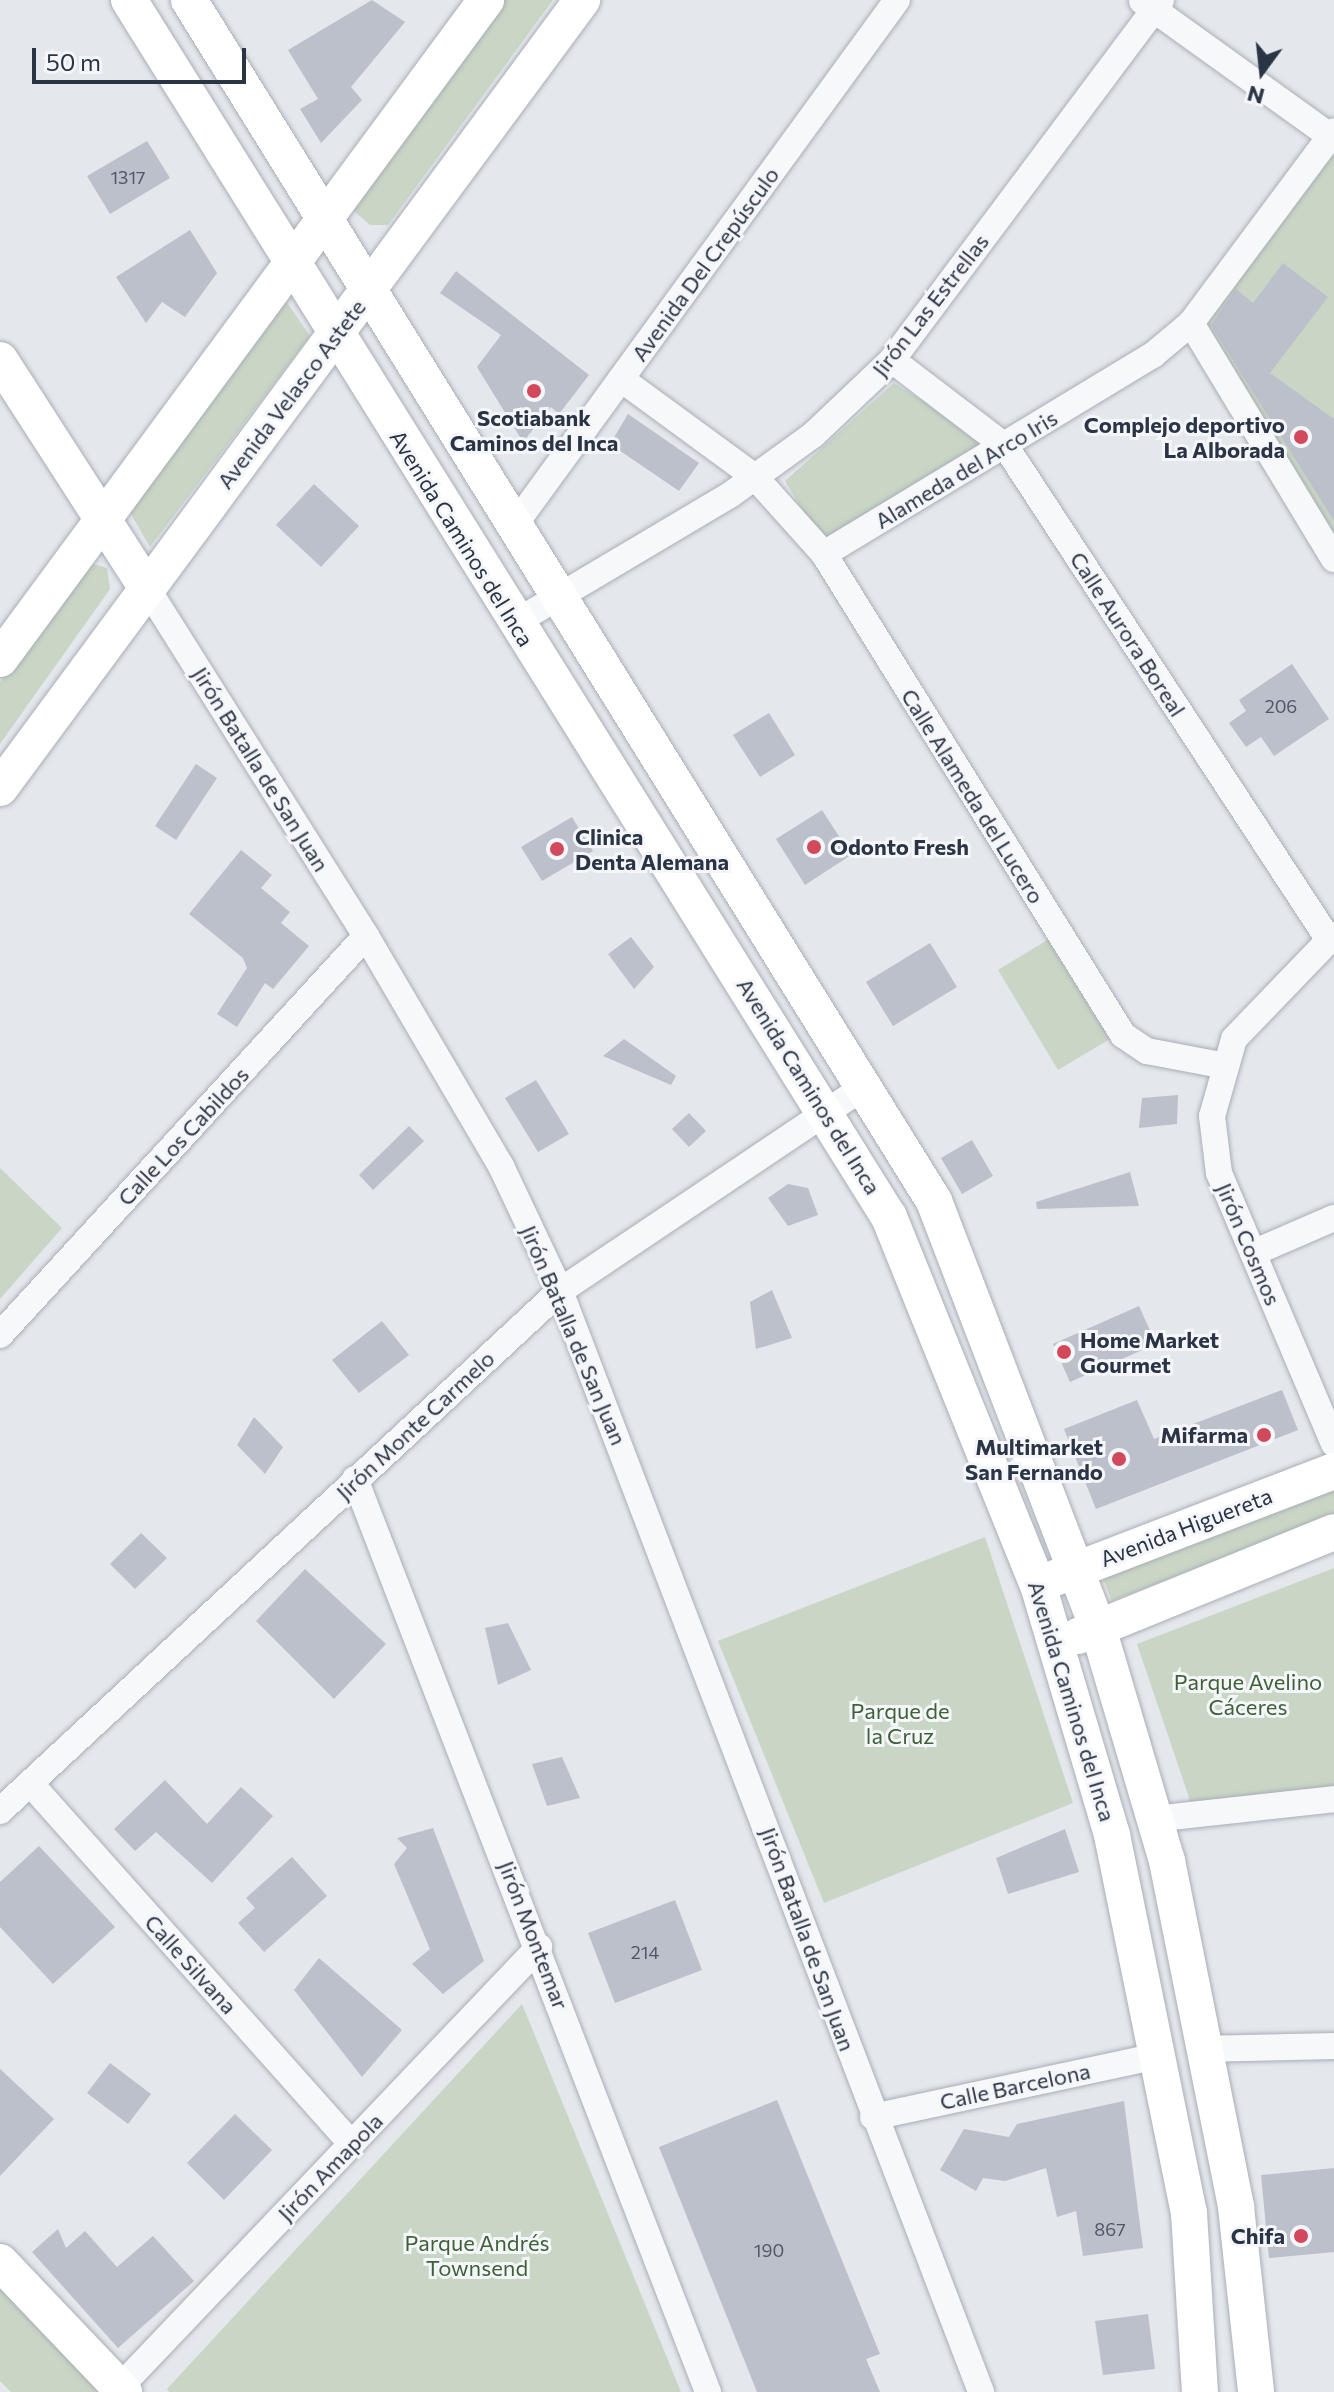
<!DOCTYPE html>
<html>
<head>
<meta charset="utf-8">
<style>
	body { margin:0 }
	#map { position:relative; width:1334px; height:2392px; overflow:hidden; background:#e4e7ec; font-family:Commissioner,sans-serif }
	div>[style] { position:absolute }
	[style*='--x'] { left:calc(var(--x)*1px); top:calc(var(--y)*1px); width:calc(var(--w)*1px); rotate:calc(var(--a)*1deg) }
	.green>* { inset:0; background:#c9d6c5 }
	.building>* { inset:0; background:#bbc0ca }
	.roads { filter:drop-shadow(0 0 2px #a9aeb7) drop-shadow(0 0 2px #a9aeb7) }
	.street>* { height:26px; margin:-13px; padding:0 13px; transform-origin:13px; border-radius:13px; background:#f7f8fa }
	.secondary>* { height:36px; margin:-18px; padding:0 18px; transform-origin:18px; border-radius:18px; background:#fff }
	.dots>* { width:22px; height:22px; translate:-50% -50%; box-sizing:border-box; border:4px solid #f4f6f9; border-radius:50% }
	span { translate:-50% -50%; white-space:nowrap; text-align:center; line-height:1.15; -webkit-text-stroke:6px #f4f6f9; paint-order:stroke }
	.number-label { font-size:18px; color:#4f5766 }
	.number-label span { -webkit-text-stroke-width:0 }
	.street-label { font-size:22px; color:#2b3445 }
	.poi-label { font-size:22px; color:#2b3445; font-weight:700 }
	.right { translate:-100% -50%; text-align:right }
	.left { translate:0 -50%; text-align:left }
	.park-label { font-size:22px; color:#3f6138 }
	.north { position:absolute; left:1222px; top:32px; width:80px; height:80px; -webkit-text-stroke:6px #f4f6f9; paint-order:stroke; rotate:195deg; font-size:22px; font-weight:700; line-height:32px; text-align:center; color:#2b3445 }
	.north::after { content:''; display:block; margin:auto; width:28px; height:36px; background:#2b3445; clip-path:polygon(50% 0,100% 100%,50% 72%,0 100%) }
	.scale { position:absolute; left:32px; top:48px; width:214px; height:36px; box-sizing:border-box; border:4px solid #2b3445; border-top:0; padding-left:10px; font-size:24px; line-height:28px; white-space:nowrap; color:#2b3445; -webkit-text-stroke:6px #f4f6f9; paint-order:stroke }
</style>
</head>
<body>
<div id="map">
	<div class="green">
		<i style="clip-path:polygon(500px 0,553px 0,388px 225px,370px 225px,353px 210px)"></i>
		<i style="clip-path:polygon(1331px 155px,1334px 157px,1334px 547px,1203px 328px)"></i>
		<i style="clip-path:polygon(286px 301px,310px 336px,150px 547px,128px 509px)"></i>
		<i style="clip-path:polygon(894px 383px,994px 445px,825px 546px,785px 481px)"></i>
		<i style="clip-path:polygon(86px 562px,107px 568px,110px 589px,0 744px,0 682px)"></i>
		<i style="clip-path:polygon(1049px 939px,1110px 1039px,1058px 1070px,998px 970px)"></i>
		<i style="clip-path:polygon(0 1168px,62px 1228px,0 1299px)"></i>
		<i style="clip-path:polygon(1327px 1488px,1334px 1492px,1334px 1516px,1112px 1601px,1103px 1578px)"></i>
		<i style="clip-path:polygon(985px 1537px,1073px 1803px,824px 1903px,718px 1641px)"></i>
		<i style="clip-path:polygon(1334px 1568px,1334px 1794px,1193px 1809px,1137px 1644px)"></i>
		<i style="clip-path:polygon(522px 2004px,681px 2392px,169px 2392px,167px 2389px)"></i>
		<i style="clip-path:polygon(0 2287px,101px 2392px,11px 2392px,0 2381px)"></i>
	</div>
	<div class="building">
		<i style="clip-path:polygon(372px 0,405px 22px,351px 87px,362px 100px,321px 143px,300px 109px,318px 99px,288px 50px)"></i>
		<i style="clip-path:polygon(147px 141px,170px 178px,110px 214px,87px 176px)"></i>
		<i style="clip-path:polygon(190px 230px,217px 273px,185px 317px,162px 302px,146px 323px,116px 277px)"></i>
		<i style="clip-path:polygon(1283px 263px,1328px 297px,1270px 373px,1334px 419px,1334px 521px,1211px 325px,1236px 289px,1253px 303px)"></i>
		<i style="clip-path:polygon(456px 271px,589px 375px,559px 414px,551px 407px,523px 442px,477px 367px,501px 335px,440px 293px)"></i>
		<i style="clip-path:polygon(628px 414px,699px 463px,679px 491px,610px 444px)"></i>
		<i style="clip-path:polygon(314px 484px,359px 526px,321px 567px,276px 525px)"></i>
		<i style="clip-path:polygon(1292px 664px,1329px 719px,1274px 756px,1261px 737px,1246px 747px,1229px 723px,1246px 711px,1239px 700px)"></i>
		<i style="clip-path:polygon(769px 713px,795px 755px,760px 777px,733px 735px)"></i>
		<i style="clip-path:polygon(196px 764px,217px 778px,176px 840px,155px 826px)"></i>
		<i style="clip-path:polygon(822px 810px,851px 855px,805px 885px,776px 839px)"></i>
		<i style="clip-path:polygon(572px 817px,593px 851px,542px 881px,521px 847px)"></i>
		<i style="clip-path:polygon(241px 850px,272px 875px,261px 888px,290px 912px,281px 923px,309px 946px,273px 989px,265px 983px,237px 1027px,217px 1014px,247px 968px,243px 958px,189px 914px)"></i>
		<i style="clip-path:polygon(631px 937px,654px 967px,634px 989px,608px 954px)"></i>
		<i style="clip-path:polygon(930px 943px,957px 987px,893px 1026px,866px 982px)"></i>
		<i style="clip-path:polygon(624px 1039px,676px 1076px,671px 1085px,603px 1056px)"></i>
		<i style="clip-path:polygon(536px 1080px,569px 1134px,538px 1152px,505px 1098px)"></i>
		<i style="clip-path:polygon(1178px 1095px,1177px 1124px,1139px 1128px,1142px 1098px)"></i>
		<i style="clip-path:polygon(689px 1113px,706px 1131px,689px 1147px,672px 1129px)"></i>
		<i style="clip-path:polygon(409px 1126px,424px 1141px,373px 1190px,359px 1175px)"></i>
		<i style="clip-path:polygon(972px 1140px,993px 1176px,962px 1194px,941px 1158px)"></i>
		<i style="clip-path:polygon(1130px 1172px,1139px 1206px,1037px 1209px,1036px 1202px)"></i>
		<i style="clip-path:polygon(788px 1184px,808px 1188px,818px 1215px,788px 1226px,768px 1198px)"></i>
		<i style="clip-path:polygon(772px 1290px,792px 1338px,756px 1349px,750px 1302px)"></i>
		<i style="clip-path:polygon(1139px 1306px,1156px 1344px,1070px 1382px,1053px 1344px)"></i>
		<i style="clip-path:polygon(382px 1321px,409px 1355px,359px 1393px,332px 1360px)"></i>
		<i style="clip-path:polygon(1282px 1390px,1298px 1430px,1096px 1509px,1064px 1429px,1137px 1400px,1154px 1439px)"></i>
		<i style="clip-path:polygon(254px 1417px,283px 1447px,265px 1474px,237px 1445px)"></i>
		<i style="clip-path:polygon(141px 1533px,167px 1558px,135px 1589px,110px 1564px)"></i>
		<i style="clip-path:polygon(305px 1569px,386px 1644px,334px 1699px,256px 1621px)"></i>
		<i style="clip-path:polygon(508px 1623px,531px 1670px,498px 1685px,485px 1628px)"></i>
		<i style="clip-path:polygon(562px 1757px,580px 1798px,547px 1806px,532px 1764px)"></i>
		<i style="clip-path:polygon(165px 1780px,207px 1824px,241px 1787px,273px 1816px,212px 1883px,156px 1832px,135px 1851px,114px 1829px)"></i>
		<i style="clip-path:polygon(433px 1828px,484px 1961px,443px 1994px,412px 1964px,430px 1949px,394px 1864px,407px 1848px,397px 1838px)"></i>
		<i style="clip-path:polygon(1065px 1829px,1079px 1872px,1008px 1894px,996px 1858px)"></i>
		<i style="clip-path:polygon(39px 1846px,115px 1927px,53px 1984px,0 1927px,0 1882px)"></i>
		<i style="clip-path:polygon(292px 1857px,327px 1896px,264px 1952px,238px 1923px,255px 1908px,246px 1898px)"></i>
		<i style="clip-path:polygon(675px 1900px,702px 1970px,615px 2003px,588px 1933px)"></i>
		<i style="clip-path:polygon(319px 1958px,402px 2030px,362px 2077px,294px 1990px)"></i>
		<i style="clip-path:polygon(110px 2063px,151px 2094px,128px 2124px,87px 2093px)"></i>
		<i style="clip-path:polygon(0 2069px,54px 2119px,0 2176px)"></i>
		<i style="clip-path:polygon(777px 2100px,880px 2354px,866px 2359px,880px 2392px,757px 2392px,659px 2147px)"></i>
		<i style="clip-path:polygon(1124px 2101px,1143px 2248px,1083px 2256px,1076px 2211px,1057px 2217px,1046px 2168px,1005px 2181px,983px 2178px,976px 2191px,940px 2170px,964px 2129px,1009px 2137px,1017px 2124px)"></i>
		<i style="clip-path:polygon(235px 2114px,272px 2150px,224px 2200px,187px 2163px)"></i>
		<i style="clip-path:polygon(1334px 2168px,1334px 2252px,1269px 2258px,1261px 2175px)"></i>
		<i style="clip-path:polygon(58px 2229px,66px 2248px,85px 2231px,117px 2267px,153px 2236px,194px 2281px,118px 2348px,32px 2252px)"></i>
		<i style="clip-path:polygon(1148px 2314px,1155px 2369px,1103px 2375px,1095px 2321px)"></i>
	</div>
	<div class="roads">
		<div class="street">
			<i style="--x:1142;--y:1;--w:236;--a:35.7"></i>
			<i style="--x:1191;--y:323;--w:276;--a:58.8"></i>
			<i style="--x:892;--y:360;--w:143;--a:37.3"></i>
			<i style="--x:1006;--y:447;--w:589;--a:56.77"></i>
			<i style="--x:621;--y:379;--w:166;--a:36.2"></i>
			<i style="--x:755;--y:477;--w:103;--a:48.1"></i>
			<i style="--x:824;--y:554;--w:566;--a:58.13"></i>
			<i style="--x:1123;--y:1035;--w:29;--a:34"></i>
			<i style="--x:1147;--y:1051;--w:75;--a:10.7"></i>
			<i style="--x:513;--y:527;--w:652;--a:-53.92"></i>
			<i style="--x:824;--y:554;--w:385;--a:-31.2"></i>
			<i style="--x:1153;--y:355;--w:50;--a:-40.1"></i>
			<i style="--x:1191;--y:323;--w:239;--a:-53.3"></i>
			<i style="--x:145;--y:585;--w:415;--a:57.8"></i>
			<i style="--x:366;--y:936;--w:267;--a:59.6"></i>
			<i style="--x:501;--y:1166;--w:138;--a:64.7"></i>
			<i style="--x:560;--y:1291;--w:1179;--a:69.07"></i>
			<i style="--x:516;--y:622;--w:249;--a:-30.7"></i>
			<i style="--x:730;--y:495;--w:102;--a:-35.9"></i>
			<i style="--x:813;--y:435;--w:109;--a:-43.5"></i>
			<i style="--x:892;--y:360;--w:449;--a:-53.2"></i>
			<i style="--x:1334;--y:935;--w:144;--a:133.9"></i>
			<i style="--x:1234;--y:1039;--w:80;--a:105.9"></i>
			<i style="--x:1212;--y:1116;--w:57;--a:83"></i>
			<i style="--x:1219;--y:1173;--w:294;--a:67"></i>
			<i style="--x:1253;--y:1253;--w:88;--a:-23.4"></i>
			<i style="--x:0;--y:1335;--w:541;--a:-47.47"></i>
			<i style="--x:355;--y:1479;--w:979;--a:68.86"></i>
			<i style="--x:30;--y:1783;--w:484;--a:48.3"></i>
			<i style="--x:0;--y:1811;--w:764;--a:-42.88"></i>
			<i style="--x:560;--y:1291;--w:369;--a:-33.9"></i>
			<i style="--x:1154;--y:1819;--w:181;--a:-6.3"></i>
			<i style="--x:1202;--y:2049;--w:132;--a:-1.3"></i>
			<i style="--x:873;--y:2117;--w:290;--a:-12.1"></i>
			<i style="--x:120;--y:2387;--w:608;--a:-46.4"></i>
		</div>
		<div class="secondary">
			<i style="--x:129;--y:0;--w:1435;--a:58.02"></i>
			<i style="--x:889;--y:1217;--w:397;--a:68"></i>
			<i style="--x:1038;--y:1585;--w:261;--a:73.5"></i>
			<i style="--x:1112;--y:1835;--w:386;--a:78.5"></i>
			<i style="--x:1189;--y:2213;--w:179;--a:86.5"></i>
			<i style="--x:189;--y:0;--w:1413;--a:58.19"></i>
			<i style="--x:934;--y:1201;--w:457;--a:69"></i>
			<i style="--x:1098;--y:1628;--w:243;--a:73.5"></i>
			<i style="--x:1167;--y:1861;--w:353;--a:78.7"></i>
			<i style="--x:1236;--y:2207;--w:186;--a:83.8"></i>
			<i style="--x:0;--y:360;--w:268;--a:57.2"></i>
			<i style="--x:0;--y:659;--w:819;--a:-53.59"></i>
			<i style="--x:0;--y:788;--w:980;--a:-53.55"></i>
			<i style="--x:1055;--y:1578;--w:299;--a:-21"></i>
			<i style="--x:1078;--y:1636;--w:276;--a:-22.1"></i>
			<i style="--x:0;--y:2262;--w:180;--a:46.4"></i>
		</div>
	</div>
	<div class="dots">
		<i style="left:534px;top:391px;background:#d1495b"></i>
		<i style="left:1301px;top:437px;background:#d1495b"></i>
		<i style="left:814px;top:847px;background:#d1495b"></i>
		<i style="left:557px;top:849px;background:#d1495b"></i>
		<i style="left:1064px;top:1352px;background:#d1495b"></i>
		<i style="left:1264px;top:1435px;background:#d1495b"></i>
		<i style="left:1119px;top:1459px;background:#d1495b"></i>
		<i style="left:1301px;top:2236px;background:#d1495b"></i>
	</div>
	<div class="number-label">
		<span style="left:128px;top:177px">1317</span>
		<span style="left:1281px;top:706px">206</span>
		<span style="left:645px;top:1952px">214</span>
		<span style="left:1110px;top:2229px">867</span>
		<span style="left:769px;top:2250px">190</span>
	</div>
	<div class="street-label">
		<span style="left:705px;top:264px;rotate:-54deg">Avenida Del Crepúsculo</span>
		<span style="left:930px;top:305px;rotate:-52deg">Jirón Las Estrellas</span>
		<span style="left:291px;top:394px;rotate:-53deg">Avenida Velasco Astete</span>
		<span style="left:966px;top:469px;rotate:-31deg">Alameda del Arco Iris</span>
		<span style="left:462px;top:538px;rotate:58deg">Avenida Caminos del Inca</span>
		<span style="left:1128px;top:634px;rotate:57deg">Calle Aurora Boreal</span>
		<span style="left:261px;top:769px;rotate:58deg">Jirón Batalla de San Juan</span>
		<span style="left:973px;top:796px;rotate:58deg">Calle Alameda del Lucero</span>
		<span style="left:809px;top:1086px;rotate:58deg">Avenida Caminos del Inca</span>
		<span style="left:183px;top:1136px;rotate:-47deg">Calle Los Cabildos</span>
		<span style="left:1249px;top:1244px;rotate:67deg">Jirón Cosmos</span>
		<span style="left:574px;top:1335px;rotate:67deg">Jirón Batalla de San Juan</span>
		<span style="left:415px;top:1425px;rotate:-43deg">Jirón Monte Carmelo</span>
		<span style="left:1186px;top:1527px;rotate:-21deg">Avenida Higuereta</span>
		<span style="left:1072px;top:1701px;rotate:73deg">Avenida Caminos del Inca</span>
		<span style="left:534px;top:1935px;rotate:69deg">Jirón Montemar</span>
		<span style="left:808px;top:1939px;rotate:70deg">Jirón Batalla de San Juan</span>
		<span style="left:191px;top:1964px;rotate:48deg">Calle Silvana</span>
		<span style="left:1015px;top:2086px;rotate:-12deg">Calle Barcelona</span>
		<span style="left:330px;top:2167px;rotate:-46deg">Jirón Amapola</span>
	</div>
	<div class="poi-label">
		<span style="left:534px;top:430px">Scotiabank<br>Caminos del Inca</span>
		<span class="right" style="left:1285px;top:437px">Complejo deportivo<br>La Alborada</span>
		<span class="left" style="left:575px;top:849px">Clinica<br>Denta Alemana</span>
		<span class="left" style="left:830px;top:847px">Odonto Fresh</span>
		<span class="left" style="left:1080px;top:1352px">Home Market<br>Gourmet</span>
		<span class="right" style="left:1248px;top:1435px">Mifarma</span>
		<span class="right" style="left:1103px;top:1459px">Multimarket<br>San Fernando</span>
		<span class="right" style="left:1285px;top:2236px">Chifa</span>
	</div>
	<div class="park-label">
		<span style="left:1248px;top:1694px">Parque Avelino<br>Cáceres</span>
		<span style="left:900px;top:1723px">Parque de<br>la Cruz</span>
		<span style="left:477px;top:2255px">Parque Andrés<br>Townsend</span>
	</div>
	<div class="north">N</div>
	<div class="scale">50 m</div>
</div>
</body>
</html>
